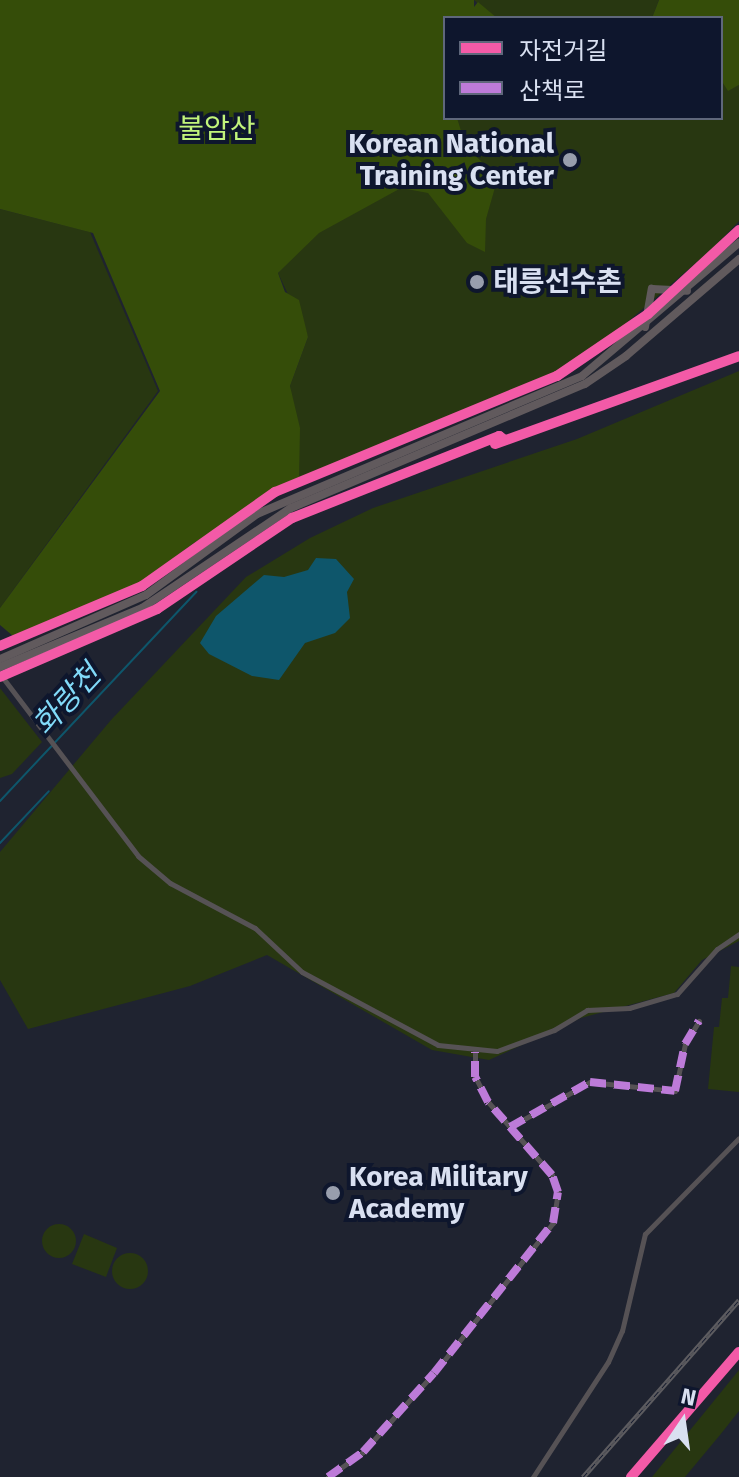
<!DOCTYPE html>
<html>
<head>
<meta charset="utf-8">
<style>
	body { margin:0 }
	#map { position:relative; width:739px; height:1477px; overflow:hidden; background:#1f2330; font-family:"Fira Sans","Noto Sans KR",sans-serif }
	div>[style] { position:absolute }
	[style*='--x'] { left:calc(var(--x)*1px); top:calc(var(--y)*1px); width:calc(var(--w)*1px); rotate:calc(var(--a)*1deg) }
	.green>* { inset:0; background:#283711 }
	.round { border-radius:50% }
	.forest>* { inset:0; background:#354d09 }
	.water>* { inset:0; background:#0e566b }
	.stream>* { height:2px; margin:-1px; padding:0 1px; transform-origin:1px; border-radius:1px; background:#0e566b }
	.street>* { height:5px; margin:-2.5px; padding:0 2.5px; transform-origin:2.5px; border-radius:2.5px; background:#565255 }
	.primary>* { height:8px; margin:-4px; padding:0 4px; transform-origin:4px; border-radius:4px; background:#615a5d }
	.rail>* { height:5px; margin-top:-2.5px; transform-origin:0; background:repeating-linear-gradient(90deg,#0e162d 0 6px,#5d5c60 0 12px); box-sizing:border-box; border-block:2px solid #5d5c60 }
	.quiet>* { height:8px; margin-top:-4px; transform-origin:0; background:repeating-linear-gradient(90deg,#bd7bd9 0 16px,transparent 0 24px) }
	.cycleway>* { height:10px; margin:-5px; padding:0 5px; transform-origin:5px; border-radius:5px; background:#f35aa7 }
	.dots>* { width:22px; height:22px; translate:-50% -50%; box-sizing:border-box; border:4px solid #0e162d; border-radius:50% }
	span { translate:-50% -50%; white-space:nowrap; text-align:center; line-height:1.15; -webkit-text-stroke:8px #0e162d; paint-order:stroke }
	.park-label { font-size:28px; color:#c2f47b }
	.poi-label { font-size:28px; color:#d9e0f1; font-weight:700 }
	.right { translate:-100% -50%; text-align:right }
	.left { translate:0 -50%; text-align:left }
	.water-label { font-size:30px; color:#81daf9; font-style:italic }
	.legend { position:absolute; left:443px; top:16px; width:280px; height:104px; box-sizing:border-box; background:#0e162d; border:2px solid #5f677b; margin:0; padding:10px 14px; list-style:none; font-size:24px; color:#d9e0f1 }
	.legend li { display:flex; align-items:center; gap:16px; height:40px }
	.legend b { width:40px; border:2px solid #5f677b }
	.north { position:absolute; left:643px; top:1381px; width:80px; height:80px; -webkit-text-stroke:6px #0e162d; paint-order:stroke; rotate:13deg; font-size:22px; font-weight:700; line-height:32px; text-align:center; color:#d9e0f1 }
	.north::after { content:''; display:block; margin:auto; width:28px; height:36px; background:#d9e0f1; clip-path:polygon(50% 0,100% 100%,50% 72%,0 100%) }
</style>
</head>
<body>
<div id="map">
	<div class="green">
		<i style="clip-path:polygon(474px 0,659px 0,652px 18px,493px 18px)"></i>
		<i style="clip-path:polygon(721px 75px,733px 88px,739px 85px,739px 221px,712px 249px,588px 356px,528px 388px,299px 479px,290px 386px,308px 337px,278px 273px,313px 236px,448px 118px,721px 118px)"></i>
		<i style="clip-path:polygon(0 209px,90px 232px,158px 391px,0 608px)"></i>
		<i style="clip-path:polygon(739px 371px,739px 941px,702px 960px,674px 993px,581px 1018px,489px 1060px,432px 1050px,267px 955px,190px 986px,28px 1029px,0 980px,0 852px,111px 720px,246px 577px,310px 538px,373px 508px,577px 439px)"></i>
		<i style="clip-path:polygon(0 688px,42px 742px,12px 774px,0 778px)"></i>
		<i style="clip-path:polygon(731px 966px,739px 967px,739px 1092px,708px 1089px,714px 1027px,719px 1027px,722px 998px,728px 998px)"></i>
		<i class="round" style="left:42px;top:1224px;width:34px;height:34px"></i>
		<i style="clip-path:polygon(84px 1234px,117px 1248px,106px 1277px,72px 1264px)"></i>
		<i class="round" style="left:112px;top:1253px;width:36px;height:36px"></i>
		<i style="clip-path:polygon(739px 1370px,739px 1411px,720px 1435px,685px 1477px,652px 1477px)"></i>
	</div>
	<div class="forest">
		<i style="clip-path:polygon(0 0,474px 0,474px 7px,478px 2px,497px 18px,445px 18px,445px 118px,457px 118px,466px 147px,498px 177px,486px 219px,485px 252px,467px 243px,428px 193px,401px 188px,319px 233px,278px 273px,285px 292px,299px 300px,308px 337px,290px 386px,300px 428px,299px 479px,194px 543px,120px 597px,13px 636px,0 625px,0 608px,160px 391px,93px 233px,0 209px)"></i>
		<i style="clip-path:polygon(659px 0,739px 0,739px 85px,728px 91px,721px 80px,721px 18px,652px 18px)"></i>
	</div>
	<div class="water">
		<i style="clip-path:polygon(316px 558px,336px 559px,354px 579px,347px 592px,350px 618px,335px 633px,305px 643px,279px 680px,252px 676px,209px 654px,200px 643px,216px 616px,264px 575px,284px 577px,308px 570px)"></i>
	</div>
	<div class="stream">
		<i style="--x:0;--y:801;--w:287;--a:-46.8"></i>
		<i style="--x:0;--y:843;--w:71;--a:-46.7"></i>
	</div>
	<div class="street">
		<i style="--x:0;--y:674;--w:228;--a:52.8"></i>
		<i style="--x:138;--y:856;--w:42;--a:40.2"></i>
		<i style="--x:170;--y:883;--w:96;--a:27.9"></i>
		<i style="--x:255;--y:928;--w:64;--a:43.1"></i>
		<i style="--x:302;--y:972;--w:154;--a:28.2"></i>
		<i style="--x:438;--y:1045;--w:59;--a:5.8"></i>
		<i style="--x:497;--y:1051;--w:61;--a:-20.2"></i>
		<i style="--x:554;--y:1030;--w:39;--a:-31"></i>
		<i style="--x:587;--y:1010;--w:42;--a:-2.7"></i>
		<i style="--x:629;--y:1008;--w:50;--a:-16.3"></i>
		<i style="--x:677;--y:994;--w:60;--a:-48.4"></i>
		<i style="--x:717;--y:949;--w:27;--a:-34"></i>
		<i style="--x:510;--y:1127;--w:92;--a:-29.4"></i>
		<i style="--x:590;--y:1082;--w:85;--a:6"></i>
		<i style="--x:675;--y:1091;--w:48;--a:-78"></i>
		<i style="--x:685;--y:1044;--w:27;--a:-59"></i>
		<i style="--x:328;--y:1477;--w:43;--a:-35.5"></i>
		<i style="--x:363;--y:1452;--w:106;--a:-48.1"></i>
		<i style="--x:434;--y:1373;--w:191;--a:-51.6"></i>
		<i style="--x:553;--y:1223;--w:31;--a:-81"></i>
		<i style="--x:558;--y:1192;--w:18;--a:-109"></i>
		<i style="--x:552;--y:1175;--w:97;--a:-131.2"></i>
		<i style="--x:488;--y:1102;--w:28;--a:-117"></i>
		<i style="--x:475;--y:1077;--w:25;--a:-90"></i>
		<i style="--x:533;--y:1477;--w:137;--a:-56.9"></i>
		<i style="--x:608;--y:1362;--w:34;--a:-66"></i>
		<i style="--x:622;--y:1331;--w:100;--a:-76.7"></i>
		<i style="--x:645;--y:1234;--w:134;--a:-45.6"></i>
	</div>
	<div class="primary">
		<i style="--x:645;--y:327;--w:39;--a:-80"></i>
		<i style="--x:652;--y:289;--w:35;--a:3"></i>
		<i style="--x:0;--y:659;--w:159;--a:-23.7"></i>
		<i style="--x:146;--y:595;--w:137;--a:-36.1"></i>
		<i style="--x:257;--y:514;--w:353;--a:-23"></i>
		<i style="--x:582;--y:376;--w:206;--a:-40.3"></i>
		<i style="--x:0;--y:667;--w:154;--a:-22.6"></i>
		<i style="--x:142;--y:608;--w:179;--a:-33.9"></i>
		<i style="--x:291;--y:508;--w:319;--a:-22.9"></i>
		<i style="--x:585;--y:384;--w:50;--a:-34.3"></i>
		<i style="--x:626;--y:356;--w:149;--a:-40.6"></i>
		<i style="--x:631;--y:1477;--w:165;--a:-49.2"></i>
	</div>
	<div class="rail">
		<i style="--x:583;--y:1477;--w:236;--a:-48.6"></i>
	</div>
	<div class="quiet">
		<i style="--x:510;--y:1127;--w:92;--a:-29.4"></i>
		<i style="--x:590;--y:1082;--w:85;--a:6"></i>
		<i style="--x:675;--y:1091;--w:48;--a:-78"></i>
		<i style="--x:685;--y:1044;--w:27;--a:-59"></i>
		<i style="--x:328;--y:1477;--w:43;--a:-35.5"></i>
		<i style="--x:363;--y:1452;--w:106;--a:-48.1"></i>
		<i style="--x:434;--y:1373;--w:191;--a:-51.6"></i>
		<i style="--x:553;--y:1223;--w:31;--a:-81"></i>
		<i style="--x:558;--y:1192;--w:18;--a:-109"></i>
		<i style="--x:552;--y:1175;--w:97;--a:-131.2"></i>
		<i style="--x:488;--y:1102;--w:28;--a:-117"></i>
		<i style="--x:475;--y:1077;--w:25;--a:-90"></i>
	</div>
	<div class="cycleway">
		<i style="--x:495;--y:444;--w:259;--a:-19.8"></i>
		<i style="--x:0;--y:646;--w:154;--a:-22.9"></i>
		<i style="--x:142;--y:586;--w:163;--a:-35.3"></i>
		<i style="--x:275;--y:492;--w:305;--a:-22.4"></i>
		<i style="--x:557;--y:376;--w:110;--a:-34.3"></i>
		<i style="--x:648;--y:314;--w:124;--a:-42.7"></i>
		<i style="--x:0;--y:677;--w:171;--a:-23.4"></i>
		<i style="--x:157;--y:609;--w:163;--a:-34"></i>
		<i style="--x:292;--y:518;--w:223;--a:-21.6"></i>
		<i style="--x:499;--y:436;--w:7;--a:34"></i>
		<i style="--x:631;--y:1477;--w:165;--a:-49.2"></i>
	</div>
	<div class="dots">
		<i style="left:570px;top:160px;background:#989ead"></i>
		<i style="left:477px;top:282px;background:#989ead"></i>
		<i style="left:333px;top:1193px;background:#989ead"></i>
	</div>
	<div class="park-label">
		<span style="left:217px;top:129px">불암산</span>
	</div>
	<div class="poi-label">
		<span class="right" style="left:554px;top:160px">Korean National<br>Training Center</span>
		<span class="left" style="left:493px;top:282px">태릉선수촌</span>
		<span class="left" style="left:349px;top:1193px">Korea Military<br>Academy</span>
	</div>
	<div class="water-label">
		<span style="left:67px;top:700px;rotate:-47deg">화랑천</span>
	</div>
	<ul class="legend">
	<li><b style="height:10px;background:#f35aa7"></b>자전거길</li>
	<li><b style="height:10px;background:#bd7bd9"></b>산책로</li>
	</ul>
	<div class="north">N</div>
</div>
</body>
</html>
